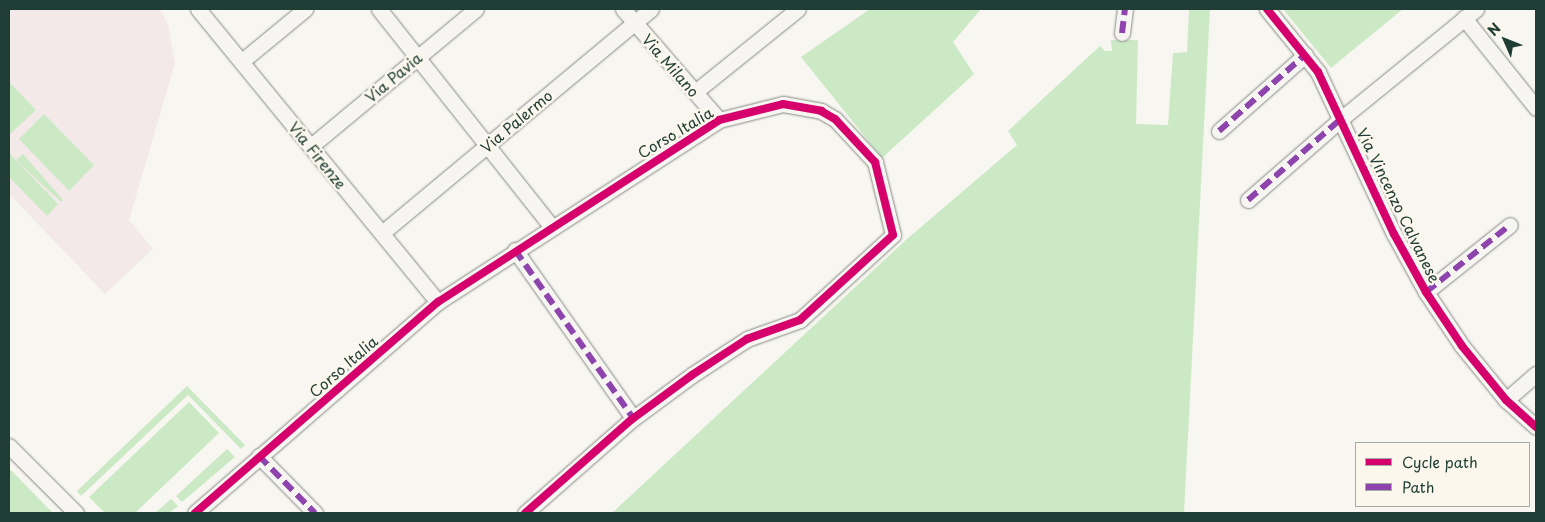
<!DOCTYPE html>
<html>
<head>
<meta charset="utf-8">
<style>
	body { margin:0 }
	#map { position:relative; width:1545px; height:522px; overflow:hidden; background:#f8f6f0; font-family:"Playpen Sans",sans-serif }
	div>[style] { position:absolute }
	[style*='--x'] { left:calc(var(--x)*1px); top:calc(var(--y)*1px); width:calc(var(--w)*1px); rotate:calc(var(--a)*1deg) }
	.built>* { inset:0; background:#f3e9e8 }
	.green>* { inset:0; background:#cce9c6 }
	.roads { filter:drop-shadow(0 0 1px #868b86) drop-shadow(0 0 1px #868b86) }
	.minor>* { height:15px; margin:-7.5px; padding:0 7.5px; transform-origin:7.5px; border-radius:7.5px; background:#f6f5f1 }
	.quiet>* { height:6px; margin-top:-3px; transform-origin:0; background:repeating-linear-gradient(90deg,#8e44ad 0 12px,transparent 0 18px) }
	.cycleway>* { height:8px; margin:-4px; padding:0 4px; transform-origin:4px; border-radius:4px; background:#d6006c }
	span { translate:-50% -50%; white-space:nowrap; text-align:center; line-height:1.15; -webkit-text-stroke:5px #fbf7ec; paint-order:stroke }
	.street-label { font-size:15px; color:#1f3d34 }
	.frame { position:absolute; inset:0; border:10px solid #1f3d34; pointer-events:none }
	.legend { position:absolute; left:1355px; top:442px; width:175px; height:65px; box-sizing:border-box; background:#fbf7ec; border:1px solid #a3ada2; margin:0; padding:6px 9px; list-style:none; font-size:15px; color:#1f3d34 }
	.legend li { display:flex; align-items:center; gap:10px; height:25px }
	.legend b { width:25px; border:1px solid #a3ada2 }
	.north { position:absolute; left:1480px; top:15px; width:50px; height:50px; -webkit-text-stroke:4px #fbf7ec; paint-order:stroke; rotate:314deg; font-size:14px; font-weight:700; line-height:20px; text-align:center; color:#1f3d34 }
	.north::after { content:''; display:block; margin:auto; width:18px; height:22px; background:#1f3d34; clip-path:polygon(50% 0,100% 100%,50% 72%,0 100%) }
</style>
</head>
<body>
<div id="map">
	<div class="built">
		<i style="clip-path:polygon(9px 9px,160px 9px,168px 25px,175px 63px,129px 220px,153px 249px,105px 294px,9px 194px)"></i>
	</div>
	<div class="green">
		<i style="clip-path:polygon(870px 9px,981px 9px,953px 42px,974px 74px,882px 158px,801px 57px)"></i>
		<i style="clip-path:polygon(1189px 9px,1210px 9px,1184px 513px,612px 513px,907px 239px,1017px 145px,1008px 131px,1100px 46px,1105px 51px,1112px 51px,1111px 40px,1138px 40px,1136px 124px,1168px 125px,1173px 53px,1187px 52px)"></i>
		<i style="clip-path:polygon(1283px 9px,1403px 9px,1331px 68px)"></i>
		<i style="clip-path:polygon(9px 82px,36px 110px,9px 135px)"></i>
		<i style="clip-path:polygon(44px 114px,94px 165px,69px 191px,19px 139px)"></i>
		<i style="clip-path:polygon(9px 153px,58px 204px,47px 216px,9px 177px)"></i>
		<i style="clip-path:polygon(23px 154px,63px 200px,61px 202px,16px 160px)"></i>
		<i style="clip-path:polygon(187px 386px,245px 445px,241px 449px,188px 395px,81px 496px,77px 491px)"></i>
		<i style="clip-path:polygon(189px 402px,219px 433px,135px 513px,105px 513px,89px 497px)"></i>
		<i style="clip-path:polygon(227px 449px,235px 457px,182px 502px,176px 496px)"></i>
		<i style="clip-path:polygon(9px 468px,43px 503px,53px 513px,9px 513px)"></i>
		<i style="clip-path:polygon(171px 499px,178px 506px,169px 513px,155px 513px)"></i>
	</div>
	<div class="roads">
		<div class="minor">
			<i style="--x:198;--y:9;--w:379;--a:50.7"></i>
			<i style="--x:379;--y:9;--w:278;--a:51.6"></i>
			<i style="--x:623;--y:9;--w:147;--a:49.1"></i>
			<i style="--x:1267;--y:9;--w:81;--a:51"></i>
			<i style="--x:1318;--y:72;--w:179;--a:64.9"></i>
			<i style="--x:1394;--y:234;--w:66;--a:61.1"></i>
			<i style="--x:1426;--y:292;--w:65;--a:56.3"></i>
			<i style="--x:1462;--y:346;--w:70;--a:50.8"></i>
			<i style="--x:1506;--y:400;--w:40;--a:42"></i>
			<i style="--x:1464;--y:18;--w:115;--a:51.3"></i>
			<i style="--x:1122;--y:33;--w:24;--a:-83"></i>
			<i style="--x:242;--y:61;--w:82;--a:-39.5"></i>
			<i style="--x:695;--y:92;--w:132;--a:-38.9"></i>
			<i style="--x:1219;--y:131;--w:115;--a:-41.5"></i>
			<i style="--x:311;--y:146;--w:214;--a:-39.7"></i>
			<i style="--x:1248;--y:200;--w:125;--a:-41.1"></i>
			<i style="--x:1342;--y:118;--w:173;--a:-39.1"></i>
			<i style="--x:382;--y:233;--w:350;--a:-39.8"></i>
			<i style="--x:515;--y:250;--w:205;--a:54.9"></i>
			<i style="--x:1426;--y:292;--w:107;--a:-38.6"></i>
			<i style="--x:1506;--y:400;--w:40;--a:-41"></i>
			<i style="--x:9;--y:446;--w:95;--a:45"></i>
			<i style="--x:259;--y:456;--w:80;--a:45.5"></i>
			<i style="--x:195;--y:513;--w:322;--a:-41"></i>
			<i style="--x:438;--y:302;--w:335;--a:-32.9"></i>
			<i style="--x:719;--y:120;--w:66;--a:-14"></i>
			<i style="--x:783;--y:104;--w:39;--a:10"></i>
			<i style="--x:821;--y:111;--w:16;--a:30"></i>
			<i style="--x:835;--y:119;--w:59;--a:47.1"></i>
			<i style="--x:875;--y:162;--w:75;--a:76.1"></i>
			<i style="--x:893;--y:235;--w:126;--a:137.6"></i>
			<i style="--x:800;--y:320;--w:56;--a:160.3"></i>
			<i style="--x:747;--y:339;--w:66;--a:146.8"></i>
			<i style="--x:692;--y:375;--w:76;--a:143.6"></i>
			<i style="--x:631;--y:420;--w:141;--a:138.7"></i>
		</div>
	</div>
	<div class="quiet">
		<i style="--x:1122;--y:33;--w:24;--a:-83"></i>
		<i style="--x:1219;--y:131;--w:115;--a:-41.5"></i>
		<i style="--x:1248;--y:200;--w:125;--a:-41.1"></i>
		<i style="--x:515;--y:250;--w:205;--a:54.9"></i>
		<i style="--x:1426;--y:292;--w:107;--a:-38.6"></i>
		<i style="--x:259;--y:456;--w:80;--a:45.5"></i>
	</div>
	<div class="cycleway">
		<i style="--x:1267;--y:9;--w:81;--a:51"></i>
		<i style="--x:1318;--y:72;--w:179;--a:64.9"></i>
		<i style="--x:1394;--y:234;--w:66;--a:61.1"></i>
		<i style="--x:1426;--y:292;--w:65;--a:56.3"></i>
		<i style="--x:1462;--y:346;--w:70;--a:50.8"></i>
		<i style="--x:1506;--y:400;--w:40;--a:42"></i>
		<i style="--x:195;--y:513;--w:322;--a:-41"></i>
		<i style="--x:438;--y:302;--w:335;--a:-32.9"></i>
		<i style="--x:719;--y:120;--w:66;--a:-14"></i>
		<i style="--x:783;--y:104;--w:39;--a:10"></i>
		<i style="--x:821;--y:111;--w:16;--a:30"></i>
		<i style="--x:835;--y:119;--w:59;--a:47.1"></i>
		<i style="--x:875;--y:162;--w:75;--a:76.1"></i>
		<i style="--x:893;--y:235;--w:126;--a:137.6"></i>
		<i style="--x:800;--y:320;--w:56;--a:160.3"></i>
		<i style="--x:747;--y:339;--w:66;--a:146.8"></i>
		<i style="--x:692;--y:375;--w:76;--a:143.6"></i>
		<i style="--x:631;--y:420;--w:141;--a:138.7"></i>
	</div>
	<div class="street-label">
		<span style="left:671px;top:65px;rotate:49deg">Via Milano</span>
		<span style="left:393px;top:77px;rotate:-40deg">Via Pavia</span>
		<span style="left:516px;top:121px;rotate:-40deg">Via Palermo</span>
		<span style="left:675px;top:132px;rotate:-31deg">Corso Italia</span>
		<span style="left:318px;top:155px;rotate:51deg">Via Firenze</span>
		<span style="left:1399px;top:205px;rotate:64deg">Via Vincenzo Calvanese</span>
		<span style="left:343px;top:366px;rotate:-41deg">Corso Italia</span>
	</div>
	<div class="frame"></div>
	<ul class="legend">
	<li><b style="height:6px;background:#d6006c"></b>Cycle path</li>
	<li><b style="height:6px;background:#8e44ad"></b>Path</li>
	</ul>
	<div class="north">N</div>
</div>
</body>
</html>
